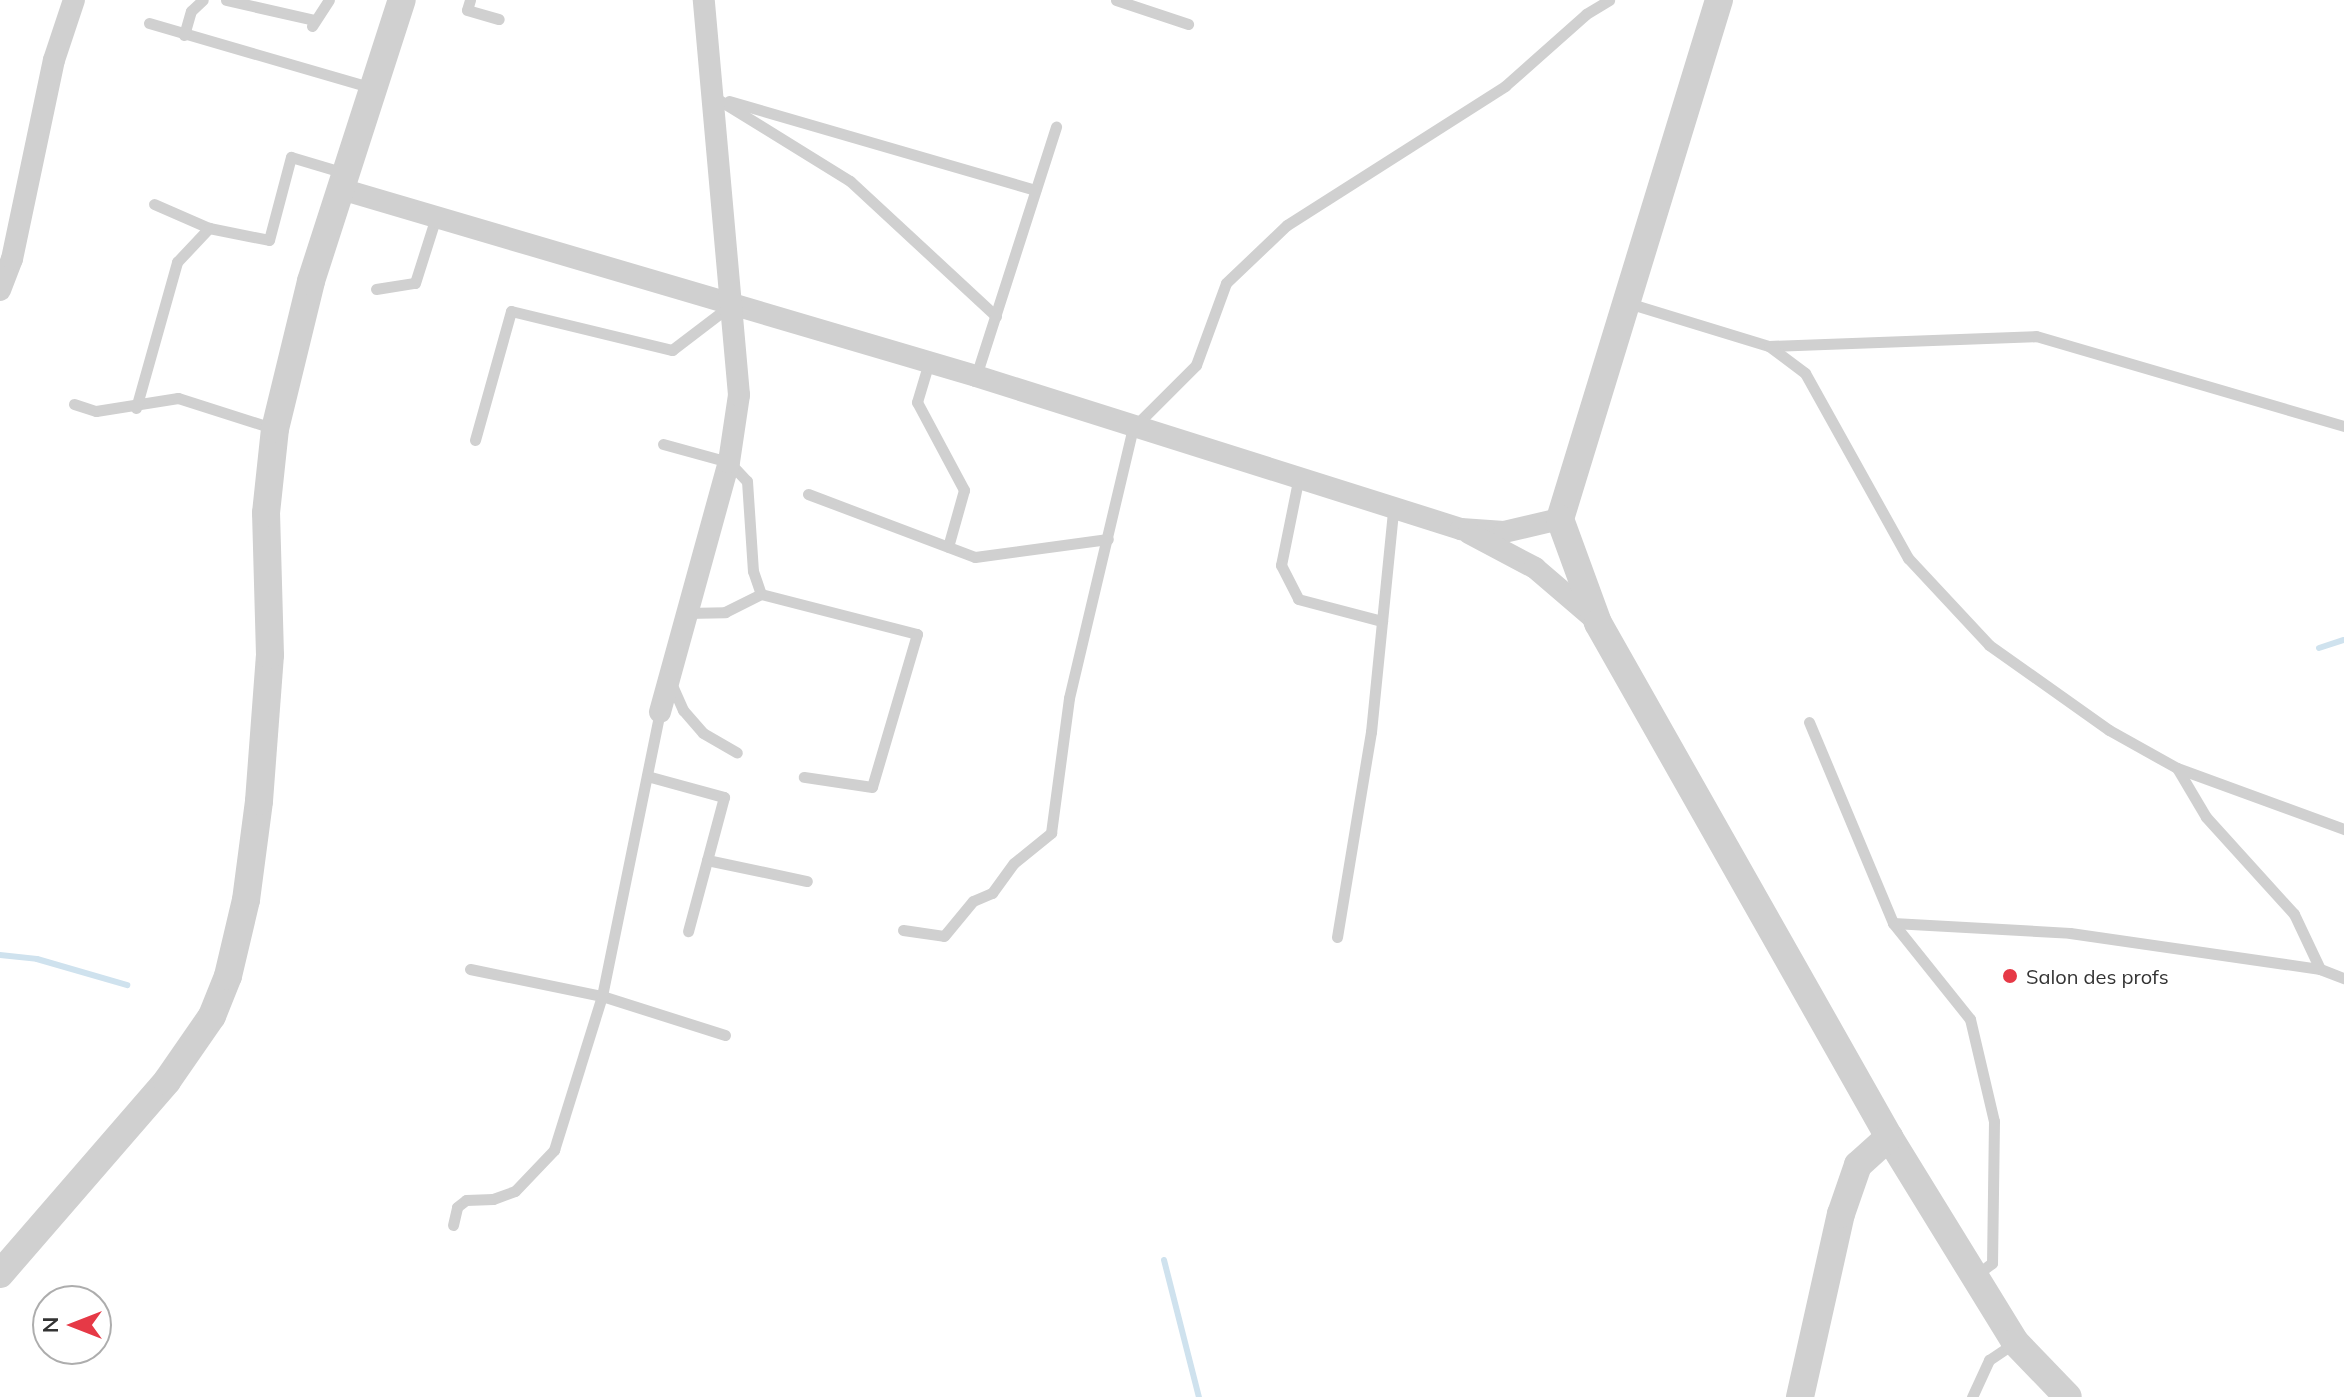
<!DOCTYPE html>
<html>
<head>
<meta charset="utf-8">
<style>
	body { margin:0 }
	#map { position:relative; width:2344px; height:1397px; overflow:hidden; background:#fff; font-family:Mulish,sans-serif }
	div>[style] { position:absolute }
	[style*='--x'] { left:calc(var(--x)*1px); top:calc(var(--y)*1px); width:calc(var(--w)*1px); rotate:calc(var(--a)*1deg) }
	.stream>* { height:6px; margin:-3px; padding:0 3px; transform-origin:3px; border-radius:3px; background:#cfe2ee }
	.service>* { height:11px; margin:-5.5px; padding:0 5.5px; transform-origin:5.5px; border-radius:5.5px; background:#d0d0d0 }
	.minor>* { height:22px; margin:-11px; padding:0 11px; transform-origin:11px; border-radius:11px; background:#d0d0d0 }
	.tertiary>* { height:28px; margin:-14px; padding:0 14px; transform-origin:14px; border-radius:14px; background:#d0d0d0 }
	.dots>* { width:22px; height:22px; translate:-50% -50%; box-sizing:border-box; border:4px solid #fff; border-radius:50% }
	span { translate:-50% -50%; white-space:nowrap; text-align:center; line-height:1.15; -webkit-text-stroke:8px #fff; paint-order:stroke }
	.poi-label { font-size:20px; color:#333 }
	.left { translate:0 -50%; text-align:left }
	.north { position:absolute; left:32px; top:1285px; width:80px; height:80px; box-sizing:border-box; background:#fff; border:2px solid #adadad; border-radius:50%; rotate:270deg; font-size:22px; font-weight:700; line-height:32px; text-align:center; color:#333 }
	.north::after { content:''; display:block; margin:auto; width:28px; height:36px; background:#e63946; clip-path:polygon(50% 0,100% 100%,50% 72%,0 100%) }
</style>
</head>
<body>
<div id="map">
	<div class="stream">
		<i style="--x:2319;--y:648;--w:26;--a:-18"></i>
		<i style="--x:0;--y:955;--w:37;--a:6"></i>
		<i style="--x:37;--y:959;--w:94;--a:16.1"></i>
		<i style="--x:1164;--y:1260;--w:141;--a:75.7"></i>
	</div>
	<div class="service">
		<i style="--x:226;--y:0;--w:90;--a:12.8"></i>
		<i style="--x:470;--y:0;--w:10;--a:107"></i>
		<i style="--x:467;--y:10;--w:33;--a:16"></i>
		<i style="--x:1116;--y:0;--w:76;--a:18.4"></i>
		<i style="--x:149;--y:23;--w:233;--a:16.2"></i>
		<i style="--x:312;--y:26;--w:31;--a:-57"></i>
		<i style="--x:184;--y:35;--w:25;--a:-74"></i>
		<i style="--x:191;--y:11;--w:16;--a:-43"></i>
		<i style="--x:714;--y:97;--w:160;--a:31.7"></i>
		<i style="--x:850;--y:181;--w:199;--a:42.8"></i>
		<i style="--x:729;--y:101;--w:319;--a:16.2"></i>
		<i style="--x:154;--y:204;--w:60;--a:23.6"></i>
		<i style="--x:209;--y:228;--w:61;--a:11.3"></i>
		<i style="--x:269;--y:240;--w:86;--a:-75.2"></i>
		<i style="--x:291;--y:157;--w:56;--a:16.5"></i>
		<i style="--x:376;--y:289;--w:39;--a:-9"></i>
		<i style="--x:415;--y:283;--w:66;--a:-72.4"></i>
		<i style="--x:1628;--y:303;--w:147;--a:17"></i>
		<i style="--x:1769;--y:346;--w:267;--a:-2.1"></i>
		<i style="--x:2036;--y:336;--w:321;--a:16.3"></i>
		<i style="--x:1769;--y:346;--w:45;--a:36.9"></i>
		<i style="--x:1805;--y:373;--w:212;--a:60.9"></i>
		<i style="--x:1908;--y:558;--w:119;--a:47"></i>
		<i style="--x:1989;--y:645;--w:147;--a:35.3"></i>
		<i style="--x:2109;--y:730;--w:78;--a:29.2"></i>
		<i style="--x:2177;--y:768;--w:178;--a:20.1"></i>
		<i style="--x:929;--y:362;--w:42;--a:106.7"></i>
		<i style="--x:917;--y:402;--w:100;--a:61.9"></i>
		<i style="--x:964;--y:490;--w:59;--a:105.7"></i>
		<i style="--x:976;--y:376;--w:262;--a:-72.2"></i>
		<i style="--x:74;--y:404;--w:23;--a:18"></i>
		<i style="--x:96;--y:411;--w:83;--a:-9"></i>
		<i style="--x:178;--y:398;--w:102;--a:17.7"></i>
		<i style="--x:136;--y:408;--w:152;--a:-74.3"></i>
		<i style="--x:177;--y:262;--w:47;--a:-46.7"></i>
		<i style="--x:475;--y:440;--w:134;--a:-74.4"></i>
		<i style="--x:511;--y:311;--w:166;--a:13.6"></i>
		<i style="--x:672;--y:350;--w:74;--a:-37.3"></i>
		<i style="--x:663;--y:444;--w:68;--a:15.3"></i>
		<i style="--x:729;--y:462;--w:26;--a:47"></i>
		<i style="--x:747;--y:481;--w:90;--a:86.2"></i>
		<i style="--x:753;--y:571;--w:24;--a:71"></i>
		<i style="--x:1299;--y:476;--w:91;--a:101.4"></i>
		<i style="--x:1281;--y:565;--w:38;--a:63"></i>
		<i style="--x:1298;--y:599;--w:87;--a:14.7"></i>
		<i style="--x:808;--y:494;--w:178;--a:20.7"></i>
		<i style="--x:975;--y:557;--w:134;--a:-7.7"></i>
		<i style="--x:686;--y:613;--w:39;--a:-1"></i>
		<i style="--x:725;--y:612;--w:40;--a:-26.6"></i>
		<i style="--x:761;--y:594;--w:161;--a:14.4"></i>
		<i style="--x:917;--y:634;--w:159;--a:106.4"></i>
		<i style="--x:872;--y:787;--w:69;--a:-171.6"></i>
		<i style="--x:671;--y:683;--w:30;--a:66"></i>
		<i style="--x:683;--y:710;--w:30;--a:49"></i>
		<i style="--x:703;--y:733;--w:39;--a:30"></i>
		<i style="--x:1809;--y:722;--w:218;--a:67.3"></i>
		<i style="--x:1893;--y:923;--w:123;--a:51.3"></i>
		<i style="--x:1970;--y:1019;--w:105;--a:76.8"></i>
		<i style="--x:1994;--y:1121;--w:142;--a:90.8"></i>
		<i style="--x:1992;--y:1263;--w:20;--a:143"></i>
		<i style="--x:2177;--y:768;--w:57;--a:59.4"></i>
		<i style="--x:2206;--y:817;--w:131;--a:47.8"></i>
		<i style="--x:2294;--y:914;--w:61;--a:64.7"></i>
		<i style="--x:647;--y:776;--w:80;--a:15.3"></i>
		<i style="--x:724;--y:797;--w:139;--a:105"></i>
		<i style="--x:707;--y:860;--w:102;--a:11.9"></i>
		<i style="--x:1893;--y:923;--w:177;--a:3.2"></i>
		<i style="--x:2070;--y:933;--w:253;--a:8.2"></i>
		<i style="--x:2320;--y:969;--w:26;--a:21"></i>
		<i style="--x:903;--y:930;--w:41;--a:8.3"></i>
		<i style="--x:944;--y:936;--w:45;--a:-50.4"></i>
		<i style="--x:973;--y:901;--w:21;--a:-23"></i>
		<i style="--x:992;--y:893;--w:37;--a:-54"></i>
		<i style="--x:1014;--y:863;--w:48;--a:-39"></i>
		<i style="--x:1051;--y:833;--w:136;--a:-82.4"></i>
		<i style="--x:1069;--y:698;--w:277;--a:-76.7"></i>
		<i style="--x:1133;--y:428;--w:89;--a:-45"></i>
		<i style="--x:1196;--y:365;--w:87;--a:-69.9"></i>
		<i style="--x:1226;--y:283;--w:84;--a:-43.6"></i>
		<i style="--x:1287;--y:225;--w:259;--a:-32.5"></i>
		<i style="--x:1505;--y:86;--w:108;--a:-41.6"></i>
		<i style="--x:1586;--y:14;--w:27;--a:-31"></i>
		<i style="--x:1337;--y:937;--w:208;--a:-80.6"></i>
		<i style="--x:1371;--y:732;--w:223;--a:-84.3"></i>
		<i style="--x:470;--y:969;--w:135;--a:11.6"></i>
		<i style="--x:602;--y:996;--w:129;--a:17.6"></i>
		<i style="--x:453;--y:1225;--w:18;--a:-77"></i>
		<i style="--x:457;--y:1207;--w:11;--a:-38"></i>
		<i style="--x:466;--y:1200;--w:27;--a:-2"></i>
		<i style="--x:493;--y:1199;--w:23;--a:-20"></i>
		<i style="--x:515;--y:1191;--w:57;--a:-46.4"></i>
		<i style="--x:554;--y:1150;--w:161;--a:-72.7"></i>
		<i style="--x:602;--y:996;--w:290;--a:-78.5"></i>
		<i style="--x:1972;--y:1397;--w:41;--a:-65.3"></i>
		<i style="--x:1989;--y:1360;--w:30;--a:-34"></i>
	</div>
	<div class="minor">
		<i style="--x:341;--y:189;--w:662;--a:16.41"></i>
		<i style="--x:976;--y:376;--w:509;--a:17.51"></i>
		<i style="--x:1461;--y:529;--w:43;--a:4"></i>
		<i style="--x:1504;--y:532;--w:57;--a:-13.1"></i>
		<i style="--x:0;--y:290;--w:33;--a:-69"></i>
		<i style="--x:12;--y:259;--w:203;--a:-78.1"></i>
		<i style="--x:54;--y:60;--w:63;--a:-71.6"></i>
		<i style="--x:1469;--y:533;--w:75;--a:27.9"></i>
		<i style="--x:1535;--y:568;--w:83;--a:40.6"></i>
		<i style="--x:660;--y:712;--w:259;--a:-74.6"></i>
		<i style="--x:729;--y:462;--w:68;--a:-81.5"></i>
		<i style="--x:739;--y:395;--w:397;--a:-95.1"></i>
	</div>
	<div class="tertiary">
		<i style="--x:1719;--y:0;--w:543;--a:107.03"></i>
		<i style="--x:1560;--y:519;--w:111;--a:69.9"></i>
		<i style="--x:1598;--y:623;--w:591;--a:60.48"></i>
		<i style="--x:1889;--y:1137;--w:241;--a:58.4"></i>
		<i style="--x:2015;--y:1342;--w:76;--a:46.1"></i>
		<i style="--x:0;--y:1274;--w:255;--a:-49.1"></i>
		<i style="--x:167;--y:1081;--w:79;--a:-55.3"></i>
		<i style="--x:212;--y:1016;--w:43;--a:-68.2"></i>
		<i style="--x:228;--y:976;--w:78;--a:-76.7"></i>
		<i style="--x:246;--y:900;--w:100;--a:-82.5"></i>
		<i style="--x:259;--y:801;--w:146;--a:-85.7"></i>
		<i style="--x:270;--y:655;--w:142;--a:-91.6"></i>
		<i style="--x:266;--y:513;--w:84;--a:-83.9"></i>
		<i style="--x:275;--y:429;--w:152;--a:-76.3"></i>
		<i style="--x:311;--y:281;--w:295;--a:-72.1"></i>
		<i style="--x:1800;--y:1397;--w:188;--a:-77.4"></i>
		<i style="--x:1841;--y:1214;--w:52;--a:-70.9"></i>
		<i style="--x:1858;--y:1165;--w:42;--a:-42.1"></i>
	</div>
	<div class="dots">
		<i style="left:2010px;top:976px;background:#e63946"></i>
	</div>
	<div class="poi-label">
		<span class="left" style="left:2026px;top:976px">Salon des profs</span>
	</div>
	<div class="north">N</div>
</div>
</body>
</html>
